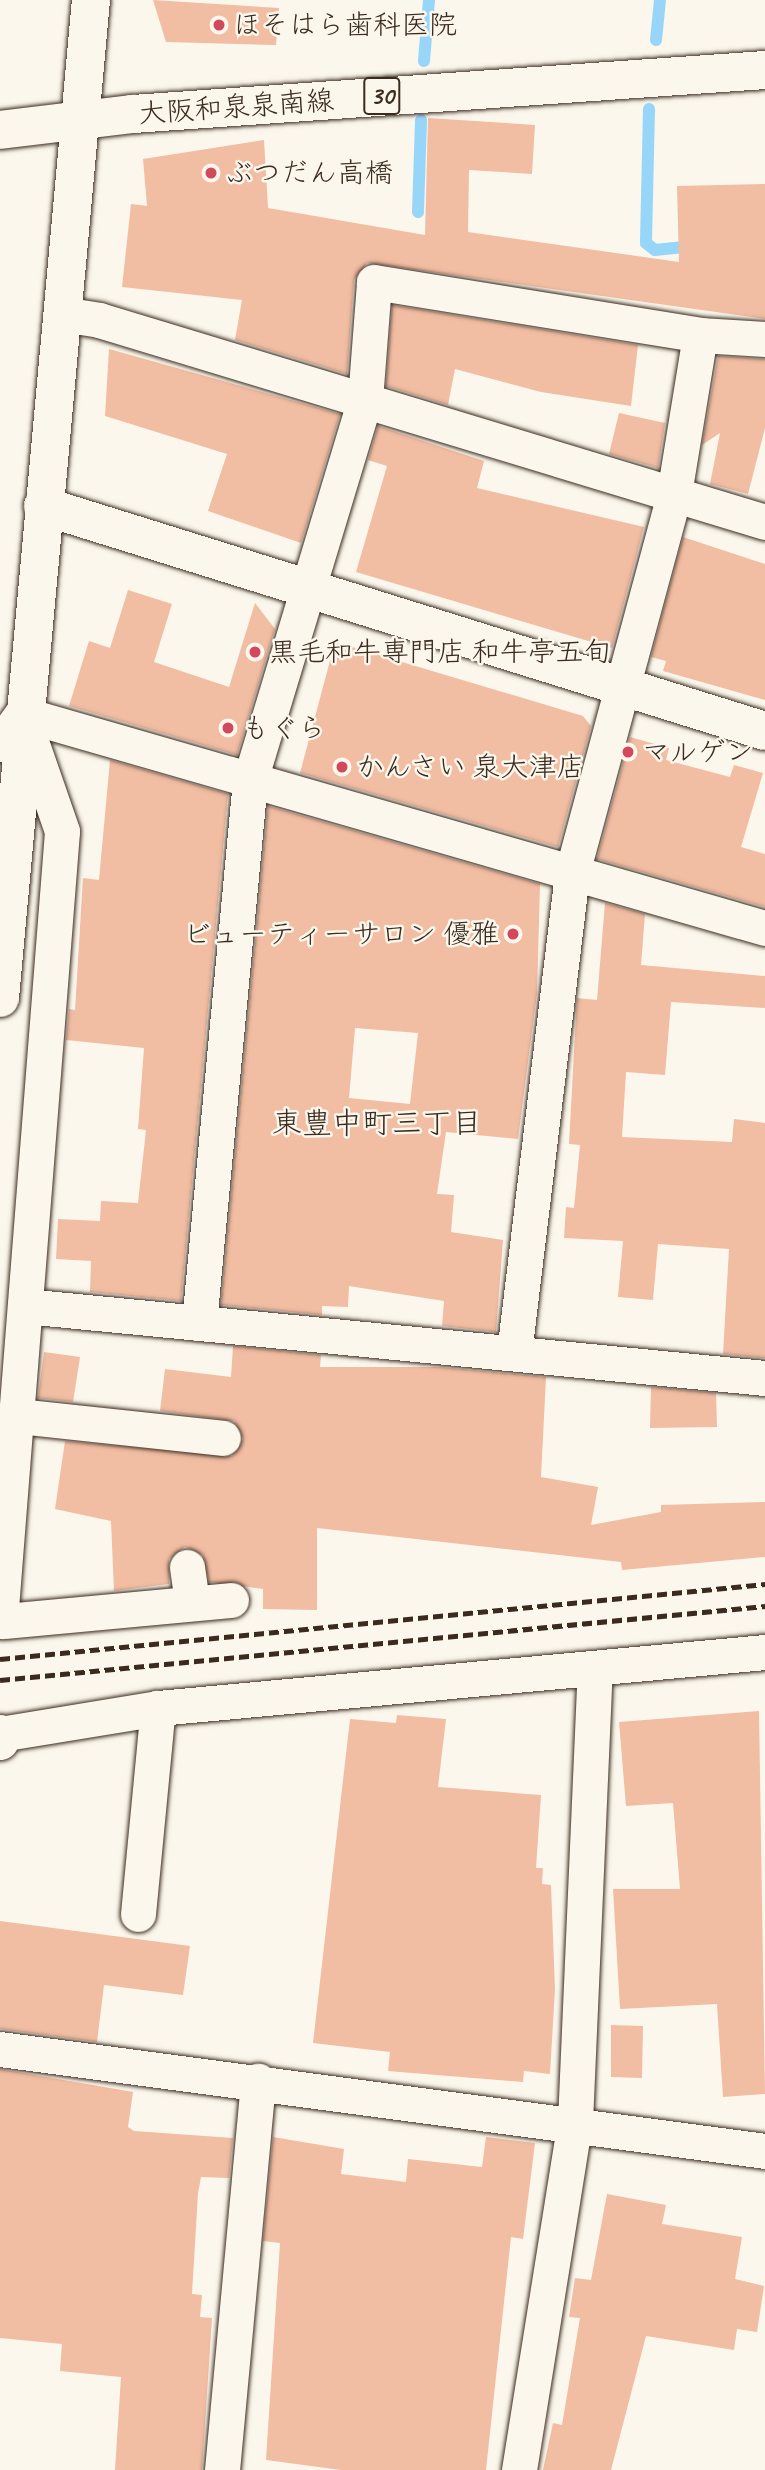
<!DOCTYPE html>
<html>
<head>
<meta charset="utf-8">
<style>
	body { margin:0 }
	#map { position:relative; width:765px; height:2470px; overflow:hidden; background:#fbf7ec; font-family:Caveat,"Klee One",sans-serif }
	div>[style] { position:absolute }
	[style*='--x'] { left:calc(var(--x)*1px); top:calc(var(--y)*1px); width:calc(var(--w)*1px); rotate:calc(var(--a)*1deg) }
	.stream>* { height:12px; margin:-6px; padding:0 6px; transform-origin:6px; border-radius:6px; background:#98d6f9 }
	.building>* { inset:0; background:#f1bda3 }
	.roads { filter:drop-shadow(0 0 2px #3b2a1e) drop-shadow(0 0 2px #3b2a1e) }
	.street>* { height:35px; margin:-17.5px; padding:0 17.5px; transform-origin:17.5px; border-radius:17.5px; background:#fbf7ec }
	.secondary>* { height:38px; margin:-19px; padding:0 19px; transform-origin:19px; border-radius:19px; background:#fbf7ec }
	.primary>* { height:38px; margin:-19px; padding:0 19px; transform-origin:19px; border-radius:19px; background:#fbf7ec }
	.rail>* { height:5px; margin-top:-2.5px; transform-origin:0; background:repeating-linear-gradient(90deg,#3b2a1e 0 10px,transparent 0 15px) }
	.dots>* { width:19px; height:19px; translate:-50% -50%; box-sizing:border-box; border:4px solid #fbf7ec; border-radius:50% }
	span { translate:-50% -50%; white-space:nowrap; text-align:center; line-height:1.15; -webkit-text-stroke:5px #fbf7ec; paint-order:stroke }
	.shield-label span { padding:2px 5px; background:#fbf7ec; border:2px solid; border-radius:5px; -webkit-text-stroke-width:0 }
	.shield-label { font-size:26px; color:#3b2a1e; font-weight:700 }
	.poi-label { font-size:28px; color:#3b2a1e }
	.left { translate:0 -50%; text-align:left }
	.right { translate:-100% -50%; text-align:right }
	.street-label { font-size:28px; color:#3b2a1e }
	.neighbourhood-label { font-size:30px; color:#3b2a1e }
</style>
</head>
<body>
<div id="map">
	<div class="stream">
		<i style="--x:656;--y:40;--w:40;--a:-84.3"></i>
		<i style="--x:424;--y:61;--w:61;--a:-85.3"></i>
		<i style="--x:649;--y:109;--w:134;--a:91.3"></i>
		<i style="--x:646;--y:243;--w:11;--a:38"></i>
		<i style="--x:655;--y:250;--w:39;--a:-6"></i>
		<i style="--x:418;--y:212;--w:92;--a:-88.1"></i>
	</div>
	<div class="building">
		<i style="clip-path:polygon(153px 0,279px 8px,276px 45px,166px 42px)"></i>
		<i style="clip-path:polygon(428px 118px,535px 125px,532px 174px,469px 170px,468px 232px,679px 262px,677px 186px,765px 184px,765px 319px,367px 263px,354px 280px,347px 374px,235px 340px,242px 300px,122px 287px,131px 204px,147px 206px,143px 159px,264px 140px,268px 208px,425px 235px)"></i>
		<i style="clip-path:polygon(392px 305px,638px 345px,631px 406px,541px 392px,455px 369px,448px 405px,386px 386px)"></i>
		<i style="clip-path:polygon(109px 349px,340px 414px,301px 543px,208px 511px,227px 454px,105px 416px)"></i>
		<i style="clip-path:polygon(718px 356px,765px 359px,765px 428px,748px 494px,710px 484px,720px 433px,702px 445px)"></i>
		<i style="clip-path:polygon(619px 413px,665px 423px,658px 468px,609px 454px)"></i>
		<i style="clip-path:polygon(378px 426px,484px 461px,477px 488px,644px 527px,612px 648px,356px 572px,387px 466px,368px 460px)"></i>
		<i style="clip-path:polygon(683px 537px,765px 564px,765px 700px,663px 671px,666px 661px,651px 657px)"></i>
		<i style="clip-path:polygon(128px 590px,172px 604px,154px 662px,229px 687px,255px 603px,275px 629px,237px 755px,69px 706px,89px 641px,110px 648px)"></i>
		<i style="clip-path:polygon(335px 642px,583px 716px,591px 726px,558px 847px,300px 773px)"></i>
		<i style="clip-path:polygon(630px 737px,669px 748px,666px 760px,730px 777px,734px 765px,763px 773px,741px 847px,765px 854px,765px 907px,597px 859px)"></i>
		<i style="clip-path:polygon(110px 760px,228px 794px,181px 1301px,90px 1292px,91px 1261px,56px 1259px,58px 1219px,100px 1221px,101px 1201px,138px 1203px,146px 1130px,138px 1129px,144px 1048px,66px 1040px,69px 1009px,75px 1010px,83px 878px,99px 880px)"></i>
		<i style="clip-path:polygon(evenodd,268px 806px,540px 884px,537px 993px,518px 1139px,446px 1132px,437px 1194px,454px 1195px,451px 1232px,503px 1240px,496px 1332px,442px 1326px,444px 1301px,349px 1286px,348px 1307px,322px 1306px,322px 1315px,221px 1305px,268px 806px,355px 1028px,418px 1033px,410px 1104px,349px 1098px,355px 1028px)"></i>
		<i style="clip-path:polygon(605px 903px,645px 914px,641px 965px,765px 976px,765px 1008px,671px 1002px,665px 1075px,626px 1072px,622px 1137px,732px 1142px,734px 1119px,765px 1123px,765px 1358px,723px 1354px,729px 1249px,658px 1244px,653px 1300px,618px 1297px,623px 1241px,564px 1238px,566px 1207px,574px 1208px,580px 1145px,569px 1144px,577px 998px,597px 1000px)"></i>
		<i style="clip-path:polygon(233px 1346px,321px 1355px,320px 1367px,439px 1367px,546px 1377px,541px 1477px,598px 1487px,591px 1525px,661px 1512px,661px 1505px,765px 1502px,765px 1557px,622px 1570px,621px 1562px,317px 1528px,317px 1610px,263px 1609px,263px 1589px,209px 1582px,203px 1555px,185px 1547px,169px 1559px,169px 1584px,114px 1591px,111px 1521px,55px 1509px,65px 1441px,232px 1456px,243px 1439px,234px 1421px,160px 1411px,165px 1369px,231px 1377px)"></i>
		<i style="clip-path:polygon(44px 1352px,80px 1357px,73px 1402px,38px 1398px)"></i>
		<i style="clip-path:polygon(651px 1387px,716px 1393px,717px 1427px,650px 1428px)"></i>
		<i style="clip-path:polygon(759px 1711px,765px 2094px,723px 2097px,717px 2004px,620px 2009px,613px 1889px,680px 1889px,673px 1803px,626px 1806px,619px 1722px)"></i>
		<i style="clip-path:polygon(397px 1715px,446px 1719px,438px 1787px,541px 1795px,536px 1868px,543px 1868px,542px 1884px,551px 1885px,555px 1989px,550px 2074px,524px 2071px,523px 2082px,388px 2071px,390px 2052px,313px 2043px,350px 1719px,396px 1723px)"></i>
		<i style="clip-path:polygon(0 1921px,190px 1946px,183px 1995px,104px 1985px,97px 2042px,0 2029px)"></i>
		<i style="clip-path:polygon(611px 2025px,643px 2026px,642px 2078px,611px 2077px)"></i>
		<i style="clip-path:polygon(0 2069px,133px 2092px,128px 2127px,134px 2131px,233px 2138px,229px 2178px,201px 2177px,198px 2193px,192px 2294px,202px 2295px,200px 2317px,212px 2318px,202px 2470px,115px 2470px,121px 2377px,60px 2371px,62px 2344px,0 2338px)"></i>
		<i style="clip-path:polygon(273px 2137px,344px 2149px,341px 2174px,406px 2182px,408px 2159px,482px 2167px,486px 2137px,535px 2143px,523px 2239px,511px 2237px,486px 2470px,341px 2470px,266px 2460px,280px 2243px,263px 2241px)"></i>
		<i style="clip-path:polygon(607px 2194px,666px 2205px,662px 2224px,742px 2237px,735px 2279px,764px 2286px,757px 2332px,737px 2329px,734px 2350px,646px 2336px,611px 2470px,543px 2470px,553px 2423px,562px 2425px,580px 2318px,569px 2317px,575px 2278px,591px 2280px)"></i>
	</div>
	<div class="roads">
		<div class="street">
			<i style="--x:62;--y:314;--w:37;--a:9"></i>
			<i style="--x:99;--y:320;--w:696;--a:16.87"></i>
			<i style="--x:22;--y:714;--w:773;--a:16.07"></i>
			<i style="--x:0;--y:744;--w:37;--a:-54"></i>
			<i style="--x:25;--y:1306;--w:743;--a:5.56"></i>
			<i style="--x:199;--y:1323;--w:545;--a:-84.63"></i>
			<i style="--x:250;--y:780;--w:397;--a:-73.2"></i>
			<i style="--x:365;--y:400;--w:118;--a:-85.6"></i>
			<i style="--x:374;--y:282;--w:330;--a:9.2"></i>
			<i style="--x:514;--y:1353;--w:483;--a:-83.1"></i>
			<i style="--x:572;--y:873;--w:392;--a:-74.9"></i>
			<i style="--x:674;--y:494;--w:161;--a:-80.7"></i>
			<i style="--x:700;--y:335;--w:65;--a:3.5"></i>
			<i style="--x:18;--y:1416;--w:206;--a:6.1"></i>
			<i style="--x:187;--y:1567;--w:36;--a:82"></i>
			<i style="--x:0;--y:1621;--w:792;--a:-85.51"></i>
			<i style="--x:62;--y:831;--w:113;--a:-109.1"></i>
			<i style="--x:5;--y:1621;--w:227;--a:-5.3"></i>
			<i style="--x:0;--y:1734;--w:160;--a:-9.3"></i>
			<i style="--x:158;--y:1708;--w:610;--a:-5.27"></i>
			<i style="--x:138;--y:1914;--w:207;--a:-84.5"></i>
			<i style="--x:0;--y:2049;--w:772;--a:7.59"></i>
			<i style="--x:222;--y:2470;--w:391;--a:-84.7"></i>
			<i style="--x:519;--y:2470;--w:352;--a:-80.9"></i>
			<i style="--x:575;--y:2122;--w:452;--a:-87.5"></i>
		</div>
		<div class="secondary">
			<i style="--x:43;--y:506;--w:756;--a:17.31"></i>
			<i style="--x:0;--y:998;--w:1002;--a:-84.79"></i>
			<i style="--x:0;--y:1741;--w:7;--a:-82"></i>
		</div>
		<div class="primary">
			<i style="--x:0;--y:130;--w:134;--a:-6.9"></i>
			<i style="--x:133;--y:114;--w:634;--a:-3.98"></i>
		</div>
	</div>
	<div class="rail">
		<i style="--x:0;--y:1659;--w:769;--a:-5.6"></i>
		<i style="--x:0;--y:1680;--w:769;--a:-5.53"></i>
	</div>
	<div class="dots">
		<i style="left:219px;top:25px;background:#d1495b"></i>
		<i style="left:211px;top:173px;background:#d1495b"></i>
		<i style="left:255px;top:652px;background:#d1495b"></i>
		<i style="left:228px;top:728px;background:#d1495b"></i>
		<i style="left:628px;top:752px;background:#d1495b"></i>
		<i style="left:342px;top:767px;background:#d1495b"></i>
		<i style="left:513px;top:934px;background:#d1495b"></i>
	</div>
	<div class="shield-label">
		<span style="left:382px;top:96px">30</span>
	</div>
	<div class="poi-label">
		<span class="left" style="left:233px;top:25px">ほそはら歯科医院</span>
		<span class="left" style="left:225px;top:173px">ぶつだん高橋</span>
		<span class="left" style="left:269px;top:652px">黒毛和牛専門店 和牛亭五旬</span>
		<span class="left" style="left:242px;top:728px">もぐら</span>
		<span class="left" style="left:642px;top:752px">マルゲン</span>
		<span class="left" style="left:356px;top:767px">かんさい 泉大津店</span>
		<span class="right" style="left:499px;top:934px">ビューティーサロン 優雅</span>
	</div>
	<div class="street-label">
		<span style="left:236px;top:107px;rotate:-4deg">大阪和泉泉南線</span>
	</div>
	<div class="neighbourhood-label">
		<span style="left:377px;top:1123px">東豊中町三丁目</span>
	</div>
</div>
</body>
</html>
